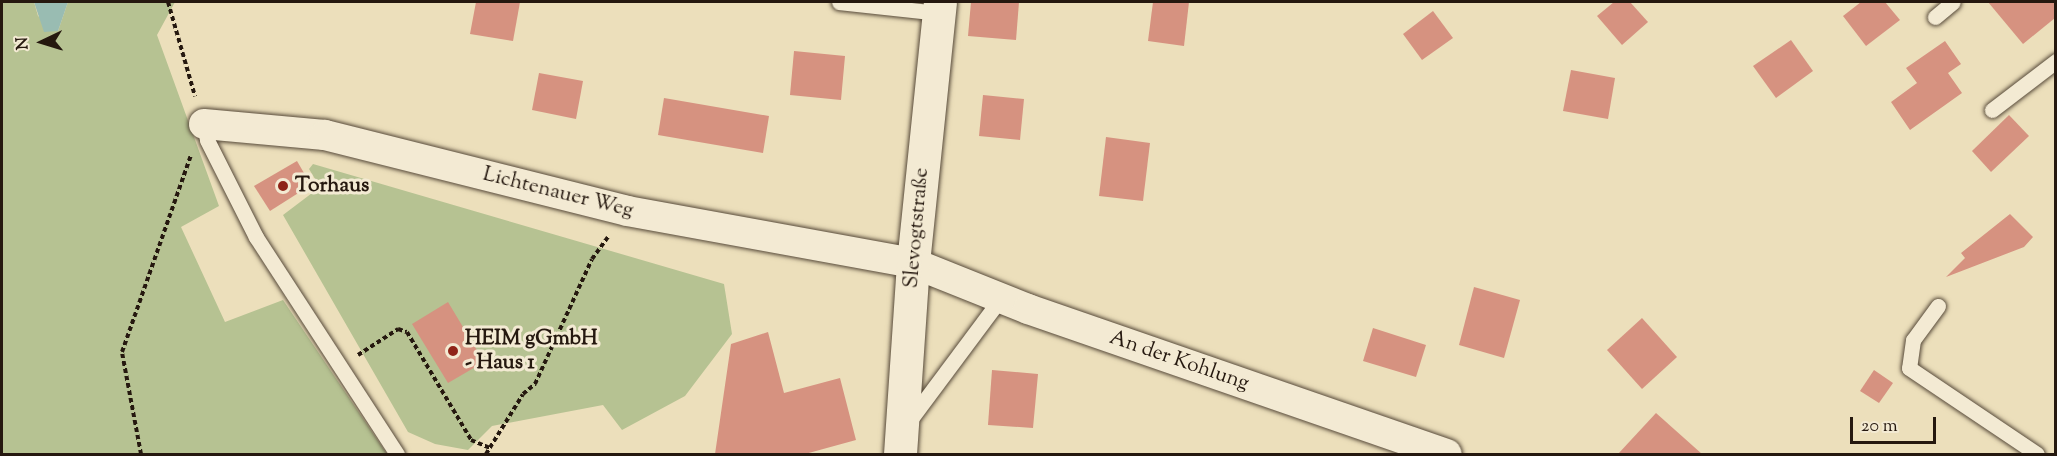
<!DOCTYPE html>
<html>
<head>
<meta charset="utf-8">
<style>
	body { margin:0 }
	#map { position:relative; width:2057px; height:456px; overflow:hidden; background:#ecdfbb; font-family:"Sorts Mill Goudy",serif }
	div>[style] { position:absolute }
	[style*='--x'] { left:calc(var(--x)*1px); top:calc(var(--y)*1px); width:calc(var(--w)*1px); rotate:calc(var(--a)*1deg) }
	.green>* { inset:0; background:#b6c292 }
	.water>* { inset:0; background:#99bcb2 }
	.building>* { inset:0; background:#d69280 }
	.path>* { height:4px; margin-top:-2px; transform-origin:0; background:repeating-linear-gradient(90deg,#25180f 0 4.5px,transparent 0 7.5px) }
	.roads { filter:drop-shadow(0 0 2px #574a3a) drop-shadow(0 0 2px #574a3a) }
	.service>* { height:15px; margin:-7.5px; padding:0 7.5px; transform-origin:7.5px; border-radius:7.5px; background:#f3ead3 }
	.minor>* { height:30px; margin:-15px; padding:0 15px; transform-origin:15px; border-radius:15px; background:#f3ead3 }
	.tertiary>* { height:33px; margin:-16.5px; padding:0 16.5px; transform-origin:16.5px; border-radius:16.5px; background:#f3ead3 }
	.dots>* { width:16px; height:16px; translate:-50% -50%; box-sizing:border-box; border:3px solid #f3ead3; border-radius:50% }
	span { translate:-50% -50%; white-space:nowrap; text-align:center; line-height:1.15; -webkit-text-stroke:6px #f3ead3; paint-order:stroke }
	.poi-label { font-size:21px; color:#25180f; font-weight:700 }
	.left { translate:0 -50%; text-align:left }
	.street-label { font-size:21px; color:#25180f }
	.frame { position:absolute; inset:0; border:3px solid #25180f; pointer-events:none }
	.north { position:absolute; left:12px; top:12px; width:60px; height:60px; -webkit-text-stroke:4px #f3ead3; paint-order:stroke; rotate:266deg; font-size:16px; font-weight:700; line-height:24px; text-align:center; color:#25180f }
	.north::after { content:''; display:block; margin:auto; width:21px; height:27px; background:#25180f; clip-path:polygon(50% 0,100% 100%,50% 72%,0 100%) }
	.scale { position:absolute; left:1850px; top:417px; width:86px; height:27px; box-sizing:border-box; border:3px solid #25180f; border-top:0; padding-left:8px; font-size:18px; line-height:21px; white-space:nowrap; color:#25180f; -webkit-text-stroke:4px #f3ead3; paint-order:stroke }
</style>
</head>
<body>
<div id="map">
	<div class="green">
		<i style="clip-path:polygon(2px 2px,34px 2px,38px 16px,58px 31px,68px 2px,175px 2px,157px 35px,219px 206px,181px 227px,225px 322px,283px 300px,387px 454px,2px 454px)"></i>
		<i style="clip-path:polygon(313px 164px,724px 284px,732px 334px,685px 396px,622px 430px,603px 405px,492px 426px,468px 450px,435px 444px,408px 432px,283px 215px,320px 187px,309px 169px)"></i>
	</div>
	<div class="water">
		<i style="clip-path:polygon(34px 2px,68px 2px,58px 31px,44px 32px)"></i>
	</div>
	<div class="building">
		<i style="clip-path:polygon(476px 2px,520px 2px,513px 41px,470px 34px)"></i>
		<i style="clip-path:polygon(971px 2px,1019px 2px,1016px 40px,968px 36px)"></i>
		<i style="clip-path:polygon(1153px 2px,1189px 2px,1184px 46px,1148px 41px)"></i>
		<i style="clip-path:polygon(1614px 2px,1630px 2px,1648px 22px,1622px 45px,1597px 16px)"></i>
		<i style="clip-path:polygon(1861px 2px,1885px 2px,1900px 20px,1866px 46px,1843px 16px)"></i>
		<i style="clip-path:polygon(1988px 2px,2055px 2px,2055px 18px,2023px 44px)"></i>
		<i style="clip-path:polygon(1433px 11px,1453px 38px,1422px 60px,1403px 34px)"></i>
		<i style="clip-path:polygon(1791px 40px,1813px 71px,1776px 98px,1753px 66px)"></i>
		<i style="clip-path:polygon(1945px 41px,1961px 64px,1948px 73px,1962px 93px,1910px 130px,1891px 102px,1917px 83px,1906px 68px)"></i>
		<i style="clip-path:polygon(794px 51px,845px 56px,841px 100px,790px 95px)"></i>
		<i style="clip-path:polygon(1571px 70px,1615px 78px,1608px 119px,1563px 111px)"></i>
		<i style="clip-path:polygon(539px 73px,583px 81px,576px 119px,532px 110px)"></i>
		<i style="clip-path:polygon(983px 95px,1024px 99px,1020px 140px,979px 136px)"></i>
		<i style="clip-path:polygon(664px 98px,769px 116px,763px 153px,658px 135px)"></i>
		<i style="clip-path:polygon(2009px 115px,2029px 136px,1991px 172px,1972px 151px)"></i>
		<i style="clip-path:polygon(1106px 137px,1150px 143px,1143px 201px,1099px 196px)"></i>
		<i style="clip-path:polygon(297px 161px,311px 185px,270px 211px,254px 186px)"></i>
		<i style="clip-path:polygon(2010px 214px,2033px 237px,2024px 247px,1946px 277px,1965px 258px,1961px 253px)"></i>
		<i style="clip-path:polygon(1474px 287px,1520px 300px,1504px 358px,1459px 345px)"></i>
		<i style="clip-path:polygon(448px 302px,484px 362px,448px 383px,412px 324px)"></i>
		<i style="clip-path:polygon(1642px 318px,1677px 357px,1642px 389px,1607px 350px)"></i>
		<i style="clip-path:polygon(1373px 328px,1426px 345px,1416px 377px,1363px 361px)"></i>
		<i style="clip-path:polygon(768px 332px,784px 393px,840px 378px,856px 440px,805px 454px,715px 454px,731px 344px)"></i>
		<i style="clip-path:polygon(992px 370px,1038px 374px,1033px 428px,988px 425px)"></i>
		<i style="clip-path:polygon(1874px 370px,1893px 383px,1879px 403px,1860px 391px)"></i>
		<i style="clip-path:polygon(1656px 413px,1702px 454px,1618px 454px)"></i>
	</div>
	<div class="path">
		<i style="--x:168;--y:2;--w:98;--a:74"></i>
		<i style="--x:358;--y:355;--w:48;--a:-33"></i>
		<i style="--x:398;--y:329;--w:9;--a:18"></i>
		<i style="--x:407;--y:332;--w:126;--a:59.3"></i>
		<i style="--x:471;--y:440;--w:21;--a:23"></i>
		<i style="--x:141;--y:454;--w:104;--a:-100.6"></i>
		<i style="--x:122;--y:352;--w:209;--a:-70.7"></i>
		<i style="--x:486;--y:454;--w:70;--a:-58.3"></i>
		<i style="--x:523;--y:394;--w:16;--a:-40"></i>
		<i style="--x:535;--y:384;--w:137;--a:-65.5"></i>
		<i style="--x:592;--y:259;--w:27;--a:-54"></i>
	</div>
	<div class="roads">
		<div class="service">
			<i style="--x:839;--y:2;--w:101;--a:6.3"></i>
			<i style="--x:1935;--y:17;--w:23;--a:-40"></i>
			<i style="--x:1992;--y:110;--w:81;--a:-37.4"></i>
			<i style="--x:204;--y:124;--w:16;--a:79"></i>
			<i style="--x:207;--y:140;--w:109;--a:63.2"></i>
			<i style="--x:256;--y:237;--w:259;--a:57"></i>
			<i style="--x:1938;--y:306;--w:42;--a:126.3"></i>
			<i style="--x:1913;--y:340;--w:28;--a:98"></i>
			<i style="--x:1909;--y:368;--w:154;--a:33.9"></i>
			<i style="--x:907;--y:424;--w:157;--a:-53.3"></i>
		</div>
		<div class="minor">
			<i style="--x:204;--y:124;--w:121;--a:5.2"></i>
			<i style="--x:325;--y:135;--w:311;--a:14.1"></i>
			<i style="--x:627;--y:211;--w:291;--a:10.3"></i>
			<i style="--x:913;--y:263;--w:124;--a:21.8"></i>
			<i style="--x:1028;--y:309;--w:443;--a:19.1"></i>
		</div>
		<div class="tertiary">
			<i style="--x:900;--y:454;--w:191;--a:-86.1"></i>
			<i style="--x:913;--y:263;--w:262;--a:-84.1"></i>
		</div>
	</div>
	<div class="dots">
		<i style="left:283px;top:186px;background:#8f2418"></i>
		<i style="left:453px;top:351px;background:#8f2418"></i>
	</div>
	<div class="poi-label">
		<span class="left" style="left:295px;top:186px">Torhaus</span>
		<span class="left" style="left:465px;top:351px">HEIM gGmbH<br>- Haus 1</span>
	</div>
	<div class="street-label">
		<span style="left:558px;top:193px;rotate:14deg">Lichtenauer Weg</span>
		<span style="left:917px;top:228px;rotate:-85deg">Slevogtstraße</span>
		<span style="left:1179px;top:361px;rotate:19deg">An der Kohlung</span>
	</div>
	<div class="frame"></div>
	<div class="north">N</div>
	<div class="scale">20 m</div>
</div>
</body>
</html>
